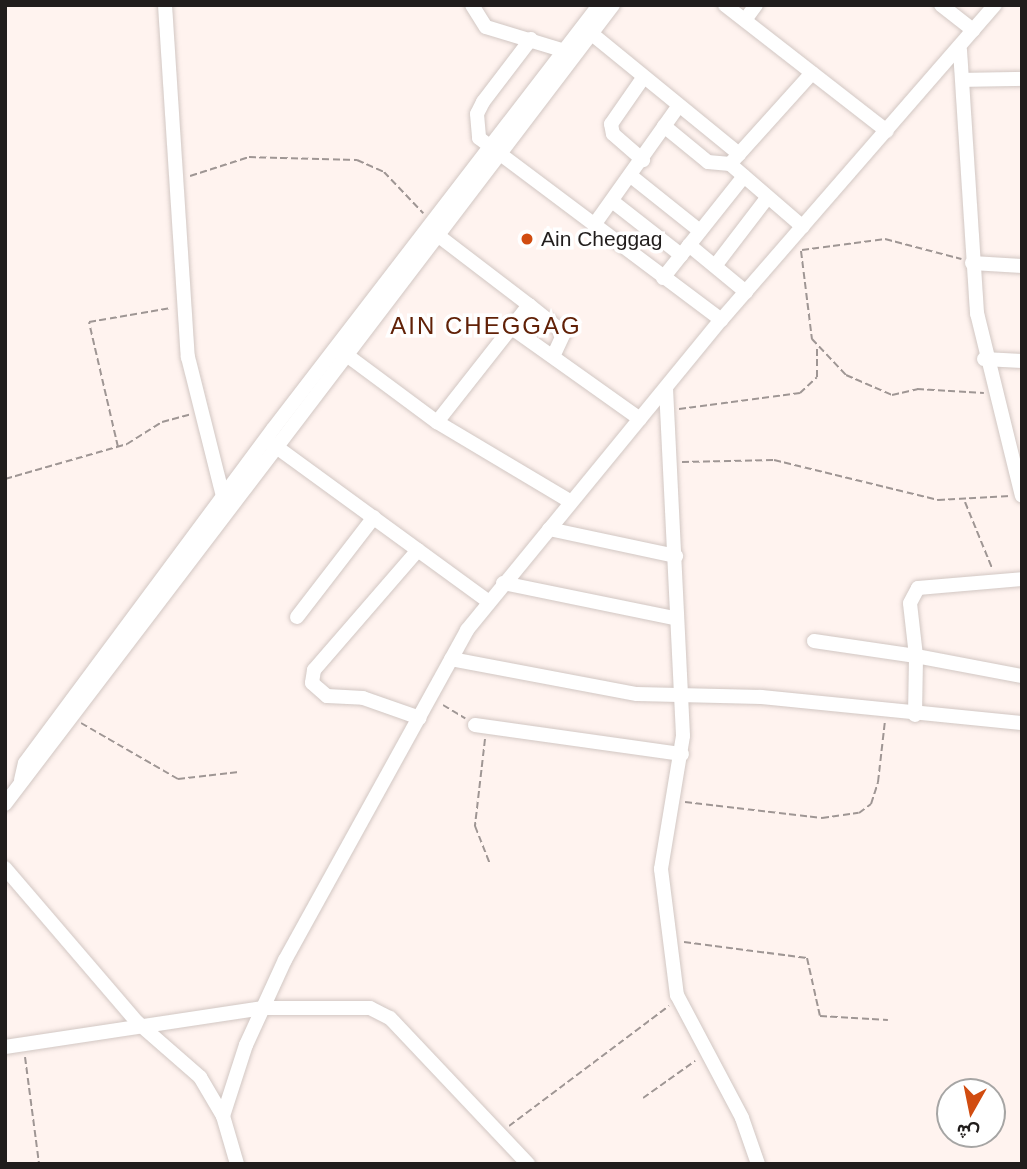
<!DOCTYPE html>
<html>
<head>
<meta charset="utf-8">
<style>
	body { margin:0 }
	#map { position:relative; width:1027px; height:1169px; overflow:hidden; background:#fff3ef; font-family:Arial,Vazirmatn,sans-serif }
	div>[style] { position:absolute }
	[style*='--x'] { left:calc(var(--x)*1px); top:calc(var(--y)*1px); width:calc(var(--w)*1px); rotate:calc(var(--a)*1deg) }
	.path>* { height:2px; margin-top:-1px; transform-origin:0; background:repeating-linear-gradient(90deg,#9f9694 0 7px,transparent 0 10.5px) }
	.roads { filter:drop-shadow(0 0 2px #d2c7c3) drop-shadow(0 0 2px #d2c7c3) }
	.minor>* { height:14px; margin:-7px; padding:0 7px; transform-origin:7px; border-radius:7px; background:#fff }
	.dots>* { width:19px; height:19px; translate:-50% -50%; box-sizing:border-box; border:4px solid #fff; border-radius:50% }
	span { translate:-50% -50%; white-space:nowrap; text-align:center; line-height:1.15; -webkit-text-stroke:7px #fff; paint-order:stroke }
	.poi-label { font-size:21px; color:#211d1c }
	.left { translate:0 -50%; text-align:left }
	.quarter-label { font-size:24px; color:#612107; letter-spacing:2px }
	.frame { position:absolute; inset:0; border:7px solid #211d1c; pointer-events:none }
	.north { position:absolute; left:936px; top:1078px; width:70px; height:70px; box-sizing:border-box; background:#fff; border:2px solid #a6a5a4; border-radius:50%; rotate:189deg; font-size:19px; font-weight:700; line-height:28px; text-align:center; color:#211d1c }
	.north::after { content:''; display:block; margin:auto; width:24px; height:32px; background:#d14c10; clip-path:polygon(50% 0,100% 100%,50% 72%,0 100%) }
</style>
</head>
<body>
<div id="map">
	<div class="path">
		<i style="--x:190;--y:176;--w:62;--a:-17.9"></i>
		<i style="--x:249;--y:157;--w:108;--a:1.6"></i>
		<i style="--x:357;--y:160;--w:30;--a:24"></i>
		<i style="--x:384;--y:172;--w:57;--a:46.4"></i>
		<i style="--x:802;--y:250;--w:84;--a:-7.5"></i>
		<i style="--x:885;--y:239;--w:79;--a:14.7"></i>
		<i style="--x:801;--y:251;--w:89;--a:82.9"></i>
		<i style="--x:812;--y:339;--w:50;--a:46.6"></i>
		<i style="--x:846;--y:375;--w:50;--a:23.5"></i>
		<i style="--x:892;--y:395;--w:26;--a:-13"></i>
		<i style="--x:917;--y:389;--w:67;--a:3.4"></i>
		<i style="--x:679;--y:409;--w:122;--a:-7.5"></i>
		<i style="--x:800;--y:393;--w:23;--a:-43"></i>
		<i style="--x:817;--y:377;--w:29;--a:-90"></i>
		<i style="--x:118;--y:447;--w:128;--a:-103.1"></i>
		<i style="--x:89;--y:322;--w:83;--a:-9.7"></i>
		<i style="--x:682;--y:462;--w:92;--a:-1.2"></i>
		<i style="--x:774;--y:460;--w:169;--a:13.7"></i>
		<i style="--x:938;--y:500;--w:72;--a:-3.2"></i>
		<i style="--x:5;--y:479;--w:127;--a:-16"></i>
		<i style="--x:127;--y:444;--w:41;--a:-32.2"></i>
		<i style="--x:162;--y:422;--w:28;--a:-15"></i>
		<i style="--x:965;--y:502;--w:71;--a:67.8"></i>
		<i style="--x:443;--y:705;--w:26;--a:31"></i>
		<i style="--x:81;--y:723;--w:112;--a:30"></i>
		<i style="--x:178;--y:779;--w:61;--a:-6.5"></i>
		<i style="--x:485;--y:739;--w:88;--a:96.6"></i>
		<i style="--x:475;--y:826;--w:41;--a:68.5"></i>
		<i style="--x:685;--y:802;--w:138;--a:6.7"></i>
		<i style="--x:822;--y:818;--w:37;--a:-8"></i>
		<i style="--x:859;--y:813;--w:15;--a:-37"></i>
		<i style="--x:871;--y:804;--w:23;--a:-72"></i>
		<i style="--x:878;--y:782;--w:61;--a:-83.5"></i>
		<i style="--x:684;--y:942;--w:124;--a:7.4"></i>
		<i style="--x:807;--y:958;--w:59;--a:77.4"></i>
		<i style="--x:820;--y:1016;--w:68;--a:3.4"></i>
		<i style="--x:25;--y:1057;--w:108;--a:82.5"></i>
		<i style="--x:643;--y:1098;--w:64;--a:-35.4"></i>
		<i style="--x:509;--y:1126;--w:200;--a:-36.9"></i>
	</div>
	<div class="roads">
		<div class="minor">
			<i style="--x:165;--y:5;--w:353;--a:86.3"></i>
			<i style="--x:188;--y:357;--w:143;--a:75.9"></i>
			<i style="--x:472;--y:5;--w:26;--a:58"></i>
			<i style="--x:486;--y:27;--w:83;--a:16.9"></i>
			<i style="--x:725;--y:5;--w:205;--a:37.9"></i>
			<i style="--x:941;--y:5;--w:41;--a:38"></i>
			<i style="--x:745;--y:20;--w:19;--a:-54"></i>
			<i style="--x:592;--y:34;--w:190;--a:39.2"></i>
			<i style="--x:739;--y:154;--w:13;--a:132"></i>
			<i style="--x:730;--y:164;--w:96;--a:40.8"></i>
			<i style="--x:531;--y:39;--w:79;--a:127.3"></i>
			<i style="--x:483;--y:102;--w:13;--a:117"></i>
			<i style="--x:477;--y:114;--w:24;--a:85"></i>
			<i style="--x:479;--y:138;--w:303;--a:36.9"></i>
			<i style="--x:960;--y:50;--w:264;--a:86.3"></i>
			<i style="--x:977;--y:313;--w:188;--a:76.2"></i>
			<i style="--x:643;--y:78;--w:56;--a:124.8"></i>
			<i style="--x:611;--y:124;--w:10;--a:79"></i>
			<i style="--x:613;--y:134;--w:40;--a:41"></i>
			<i style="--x:964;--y:80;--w:58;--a:-1"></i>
			<i style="--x:664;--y:126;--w:57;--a:39.3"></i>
			<i style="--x:708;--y:162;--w:22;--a:5"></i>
			<i style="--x:739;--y:154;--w:109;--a:-48"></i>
			<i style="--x:631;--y:176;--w:88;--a:38.6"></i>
			<i style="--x:612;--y:201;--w:88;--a:38"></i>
			<i style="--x:594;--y:225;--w:145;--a:-54.6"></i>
			<i style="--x:689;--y:245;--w:74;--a:39.5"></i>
			<i style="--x:972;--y:263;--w:50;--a:3.4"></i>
			<i style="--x:715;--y:266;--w:86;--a:-52.6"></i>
			<i style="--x:663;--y:278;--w:130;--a:-51.5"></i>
			<i style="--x:529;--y:305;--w:45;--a:38.7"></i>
			<i style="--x:564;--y:333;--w:26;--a:115"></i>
			<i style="--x:512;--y:328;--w:157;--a:35.4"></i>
			<i style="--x:348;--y:356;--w:111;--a:36.6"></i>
			<i style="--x:437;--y:422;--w:156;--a:30.8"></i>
			<i style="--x:984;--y:359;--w:38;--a:3"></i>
			<i style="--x:666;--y:388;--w:348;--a:87.2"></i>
			<i style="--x:683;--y:736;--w:135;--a:99.4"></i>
			<i style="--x:661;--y:869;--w:127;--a:82.8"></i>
			<i style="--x:677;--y:995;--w:139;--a:62.1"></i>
			<i style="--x:742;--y:1118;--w:49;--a:70.8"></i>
			<i style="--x:437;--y:422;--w:149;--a:-51.8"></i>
			<i style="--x:529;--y:305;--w:112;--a:-142.6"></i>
			<i style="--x:271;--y:443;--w:268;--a:36.1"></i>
			<i style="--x:549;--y:529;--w:130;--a:12"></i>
			<i style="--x:418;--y:550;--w:159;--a:130.9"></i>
			<i style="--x:314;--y:670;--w:13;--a:99"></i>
			<i style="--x:312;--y:683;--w:20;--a:41"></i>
			<i style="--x:327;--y:696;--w:36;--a:3"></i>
			<i style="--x:363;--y:698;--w:60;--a:19.3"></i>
			<i style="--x:503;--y:583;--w:175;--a:11.6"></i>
			<i style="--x:297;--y:617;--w:126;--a:-52.4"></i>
			<i style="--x:814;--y:641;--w:103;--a:8.4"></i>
			<i style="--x:916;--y:656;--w:53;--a:-96.5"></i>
			<i style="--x:910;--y:603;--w:17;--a:-62"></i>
			<i style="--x:918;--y:588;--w:104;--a:-4.9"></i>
			<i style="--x:451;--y:659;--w:189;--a:10.7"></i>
			<i style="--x:637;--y:694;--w:124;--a:1.4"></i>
			<i style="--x:761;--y:697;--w:262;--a:5.7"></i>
			<i style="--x:915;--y:715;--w:59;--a:-89"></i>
			<i style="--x:916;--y:656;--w:108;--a:10.7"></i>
			<i style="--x:475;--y:725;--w:209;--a:8"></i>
			<i style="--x:21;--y:780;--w:17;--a:-77"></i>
			<i style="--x:25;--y:763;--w:416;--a:-53.4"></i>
			<i style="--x:273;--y:429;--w:535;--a:-52.44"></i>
			<i style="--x:5;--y:804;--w:1004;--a:-52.73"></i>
			<i style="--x:5;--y:868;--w:203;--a:49.4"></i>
			<i style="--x:137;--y:1022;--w:84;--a:41.1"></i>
			<i style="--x:200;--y:1077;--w:45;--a:59.5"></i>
			<i style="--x:223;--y:1116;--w:50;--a:73.7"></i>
			<i style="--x:5;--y:1047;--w:261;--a:-8.6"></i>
			<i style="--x:263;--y:1008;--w:107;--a:0"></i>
			<i style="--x:370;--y:1008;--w:22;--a:27"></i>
			<i style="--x:390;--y:1018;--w:201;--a:46.6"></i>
			<i style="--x:223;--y:1116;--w:75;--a:-72.1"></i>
			<i style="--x:246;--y:1045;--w:94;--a:-65.4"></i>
			<i style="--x:285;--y:960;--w:377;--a:-61.1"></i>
			<i style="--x:467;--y:630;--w:401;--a:-50.7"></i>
			<i style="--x:721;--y:320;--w:417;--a:-49"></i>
		</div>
	</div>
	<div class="dots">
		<i style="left:527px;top:239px;background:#d14c10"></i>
	</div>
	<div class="poi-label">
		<span class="left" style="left:541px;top:239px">Ain Cheggag</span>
	</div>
	<div class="quarter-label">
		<span style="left:486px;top:326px">AIN CHEGGAG</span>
	</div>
	<div class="frame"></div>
	<div class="north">ش</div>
</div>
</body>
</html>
